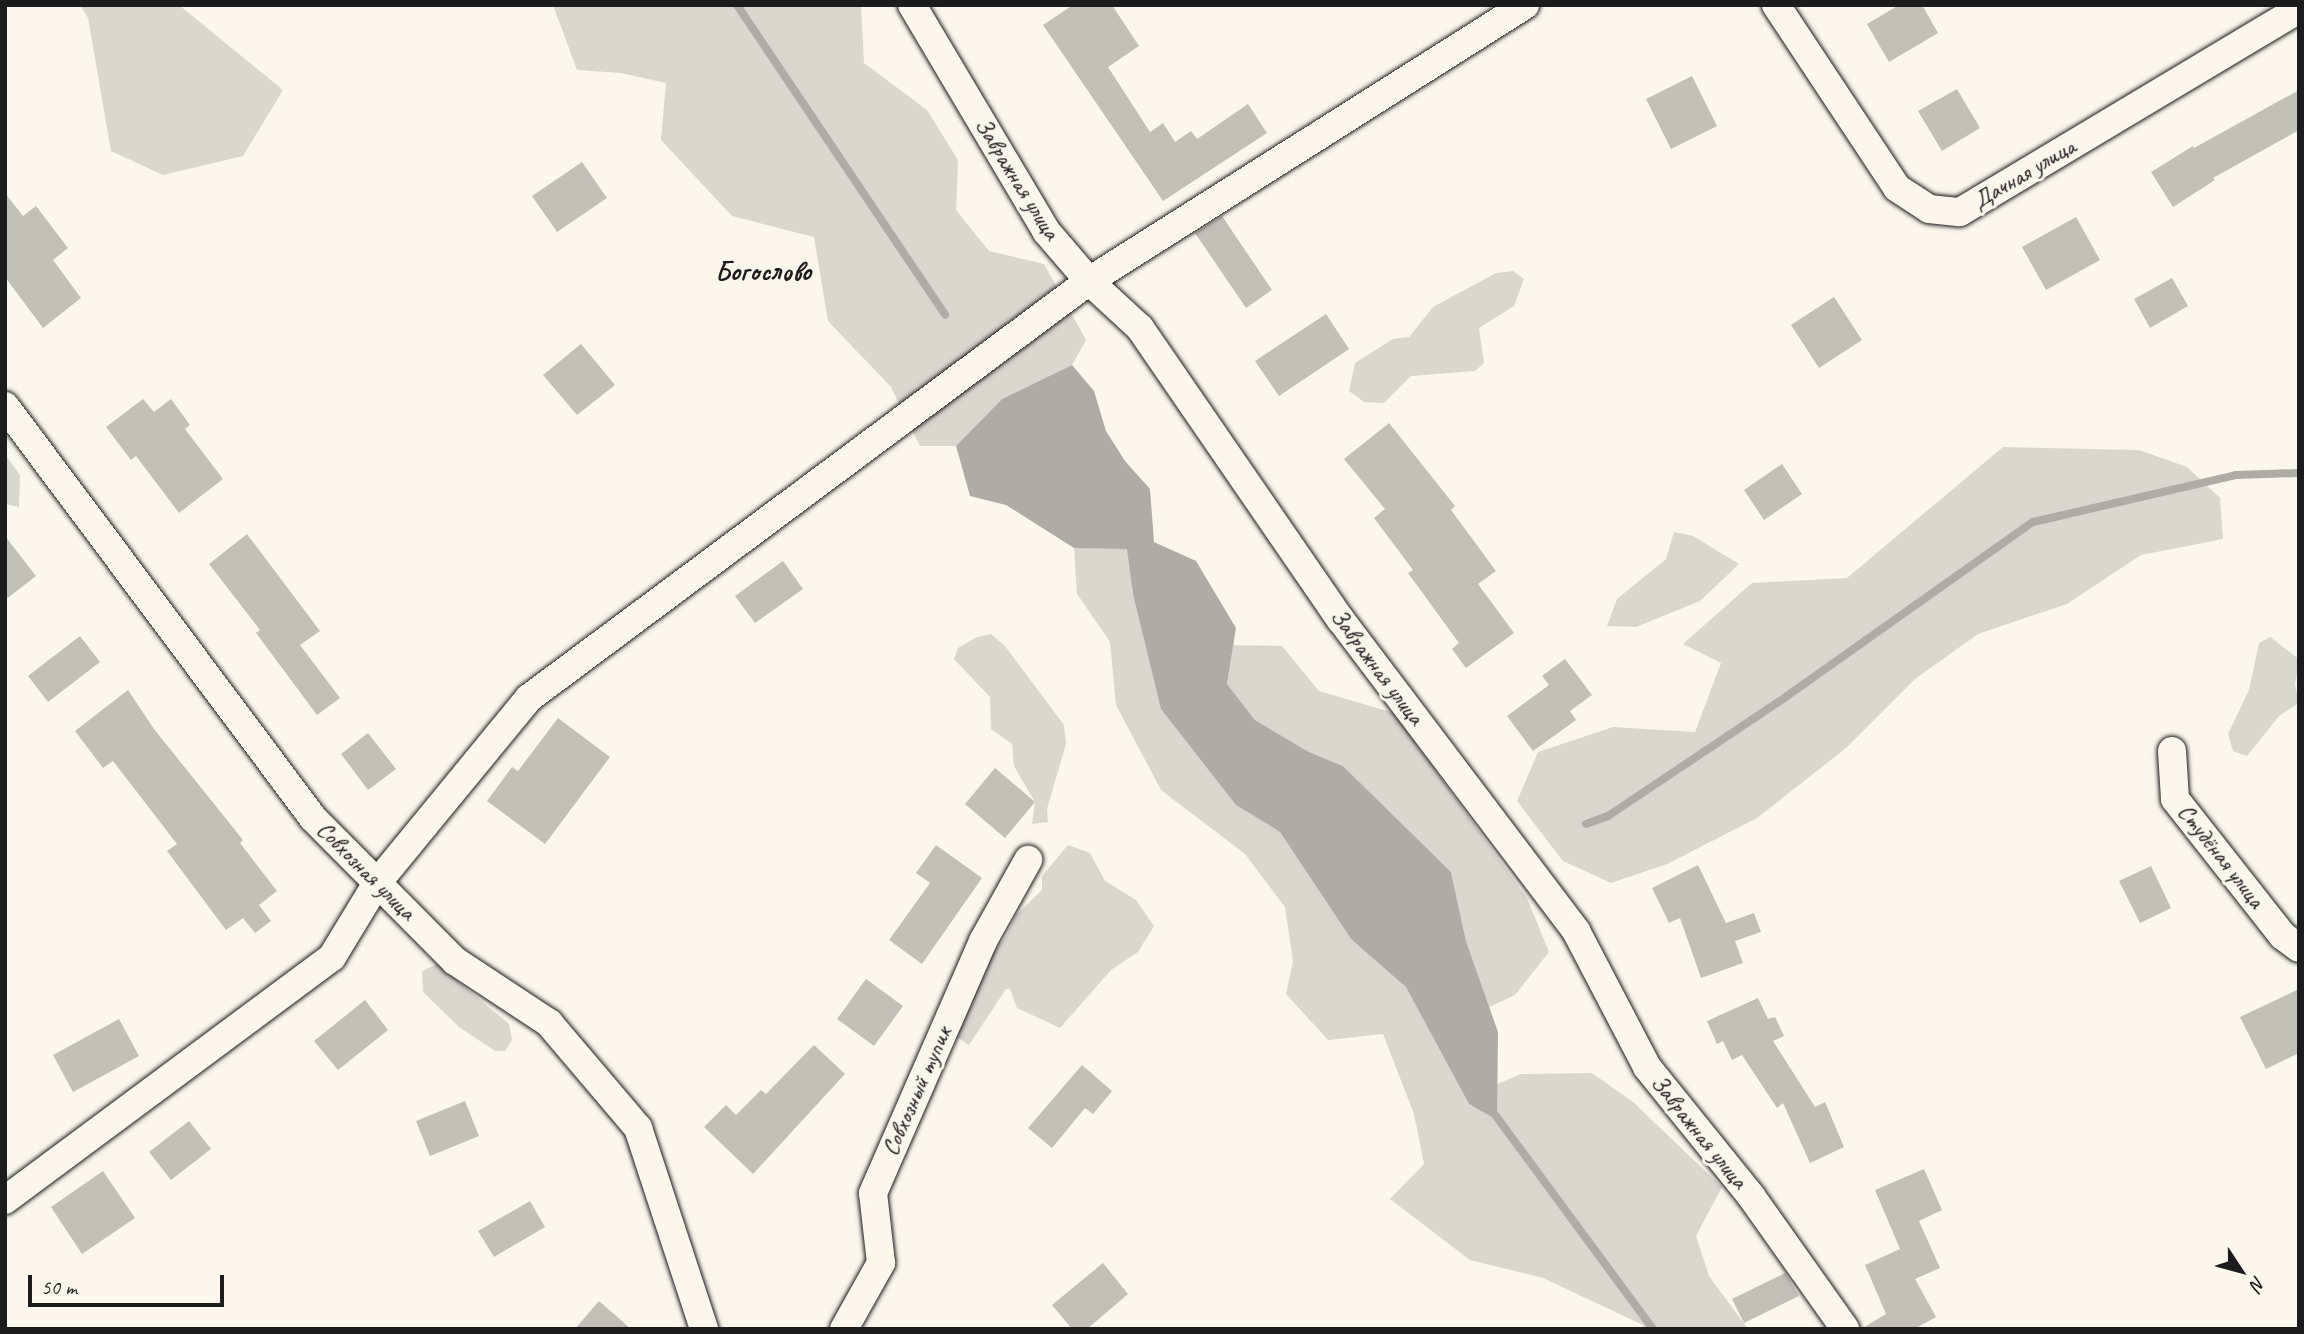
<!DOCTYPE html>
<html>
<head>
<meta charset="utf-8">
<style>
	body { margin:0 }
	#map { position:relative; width:2304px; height:1334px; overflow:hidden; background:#fbf7ec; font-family:Caveat,sans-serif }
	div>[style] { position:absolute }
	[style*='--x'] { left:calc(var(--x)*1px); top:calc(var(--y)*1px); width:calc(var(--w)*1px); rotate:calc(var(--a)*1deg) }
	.green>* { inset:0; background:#dad7ce }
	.water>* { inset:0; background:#afaca5 }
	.stream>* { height:8px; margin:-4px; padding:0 4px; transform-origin:4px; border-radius:4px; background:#afaca5 }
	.building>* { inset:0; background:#c3c0b8 }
	.roads { filter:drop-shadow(0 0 2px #1c1c1c) drop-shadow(0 0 2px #1c1c1c) }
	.street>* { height:28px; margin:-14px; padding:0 14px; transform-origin:14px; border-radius:14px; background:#fbf7ec }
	span { translate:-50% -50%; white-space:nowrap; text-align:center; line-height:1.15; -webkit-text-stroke:6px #fbf7ec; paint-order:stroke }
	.street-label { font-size:24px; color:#1c1c1c }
	.quarter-label { font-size:28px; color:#1c1c1c; font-weight:700 }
	.frame { position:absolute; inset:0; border:7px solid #1c1c1c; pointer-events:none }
	.north { position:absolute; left:2206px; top:1236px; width:70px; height:70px; -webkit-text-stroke:5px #fbf7ec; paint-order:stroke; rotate:126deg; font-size:19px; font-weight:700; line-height:28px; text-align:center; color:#1c1c1c }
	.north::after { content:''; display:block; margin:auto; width:24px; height:32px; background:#1c1c1c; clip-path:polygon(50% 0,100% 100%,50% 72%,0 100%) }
	.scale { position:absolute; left:28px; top:1275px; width:196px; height:32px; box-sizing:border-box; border:4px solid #1c1c1c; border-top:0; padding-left:9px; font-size:21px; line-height:24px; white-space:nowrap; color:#1c1c1c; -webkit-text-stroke:5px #fbf7ec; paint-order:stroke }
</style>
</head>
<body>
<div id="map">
	<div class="green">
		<i style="clip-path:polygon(80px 5px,179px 5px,283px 90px,243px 156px,163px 175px,111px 151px,88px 18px)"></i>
		<i style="clip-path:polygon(553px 5px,861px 5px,864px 63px,927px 110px,958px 160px,956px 210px,989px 251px,1044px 264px,1086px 340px,1072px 365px,1002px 399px,956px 446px,920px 446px,891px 387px,828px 321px,814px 237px,732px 216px,661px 140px,666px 83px,621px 73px,577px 70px)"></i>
		<i style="clip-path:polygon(1513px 271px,1524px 279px,1514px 306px,1479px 328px,1484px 363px,1475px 371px,1411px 376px,1384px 403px,1364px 402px,1349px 391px,1355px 363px,1393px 339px,1409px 337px,1433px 307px,1496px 273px)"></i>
		<i style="clip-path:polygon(2003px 447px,2139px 450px,2187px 467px,2220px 498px,2223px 539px,2141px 555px,2067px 604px,1978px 634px,1915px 679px,1846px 748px,1757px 818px,1667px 864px,1611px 883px,1563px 861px,1517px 801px,1538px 752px,1613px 727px,1695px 732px,1721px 663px,1683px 644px,1752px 583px,1847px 578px)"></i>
		<i style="clip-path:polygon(5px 454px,20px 475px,19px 507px,5px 504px)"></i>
		<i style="clip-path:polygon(1674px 532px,1693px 536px,1739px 564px,1700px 601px,1636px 627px,1607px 626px,1617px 599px,1666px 559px)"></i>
		<i style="clip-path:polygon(1074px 548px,1128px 548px,1133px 594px,1236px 805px,1280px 832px,1351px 939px,1406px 986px,1469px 1104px,1497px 1119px,1497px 1084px,1521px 1074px,1592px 1073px,1633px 1102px,1722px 1187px,1696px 1236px,1709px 1276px,1748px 1329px,1644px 1329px,1643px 1325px,1543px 1278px,1470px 1260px,1390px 1199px,1424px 1164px,1414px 1114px,1383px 1034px,1328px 1040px,1286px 994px,1293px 961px,1285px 907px,1245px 854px,1161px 790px,1116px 705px,1110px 642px,1077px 594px)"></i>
		<i style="clip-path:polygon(991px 634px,1005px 646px,1064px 725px,1066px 744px,1047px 809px,1048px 822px,1032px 824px,1035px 802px,1014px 766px,1012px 744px,991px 729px,990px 697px,954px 659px,958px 648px,977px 637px)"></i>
		<i style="clip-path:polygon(2270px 637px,2299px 659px,2295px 685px,2299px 703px,2279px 716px,2247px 756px,2233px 751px,2228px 734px,2249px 690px,2259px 643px)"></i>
		<i style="clip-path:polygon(1233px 645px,1282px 646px,1319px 691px,1394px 713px,1527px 898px,1549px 952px,1515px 995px,1489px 1007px,1466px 941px,1451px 872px,1343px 766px,1309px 752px,1255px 720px,1227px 684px)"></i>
		<i style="clip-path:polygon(1068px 845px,1090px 853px,1105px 881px,1136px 900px,1154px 926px,1138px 952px,1111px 970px,1060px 1028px,1017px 1008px,1010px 989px,1006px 989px,969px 1045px,953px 1034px,972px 981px,1007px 935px,1016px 915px,1042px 890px,1042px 876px)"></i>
		<i style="clip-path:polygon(437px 964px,509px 1024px,512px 1040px,505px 1051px,495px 1051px,459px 1027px,423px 992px,422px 971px)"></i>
	</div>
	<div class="water">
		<i style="clip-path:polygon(1072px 365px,1094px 391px,1106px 431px,1125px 461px,1150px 489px,1154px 542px,1196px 561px,1236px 628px,1227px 684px,1255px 720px,1309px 752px,1343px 766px,1451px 872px,1466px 941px,1498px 1032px,1497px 1120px,1469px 1104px,1406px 987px,1351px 939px,1280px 832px,1236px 805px,1161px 709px,1133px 594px,1127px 549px,1074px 548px,1006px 505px,970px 496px,956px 446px,1002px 399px)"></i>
	</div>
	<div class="stream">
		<i style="--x:737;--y:5;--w:373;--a:56.1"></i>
		<i style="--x:1586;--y:824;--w:23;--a:-20"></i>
		<i style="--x:1608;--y:816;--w:216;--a:-33.8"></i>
		<i style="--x:1787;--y:696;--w:301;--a:-35.3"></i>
		<i style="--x:2033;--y:522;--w:208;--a:-13"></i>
		<i style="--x:2236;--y:475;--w:63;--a:-1.8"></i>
		<i style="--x:1493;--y:1112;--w:270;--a:53.6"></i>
	</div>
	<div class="building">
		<i style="clip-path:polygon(1073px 5px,1112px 5px,1139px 46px,1108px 67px,1150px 132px,1163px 123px,1175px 142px,1191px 131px,1197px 139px,1248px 104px,1267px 133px,1163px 201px,1043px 25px)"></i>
		<i style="clip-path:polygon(1899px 5px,1922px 5px,1938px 33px,1889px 62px,1867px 24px)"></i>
		<i style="clip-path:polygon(1692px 76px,1717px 126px,1671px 149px,1646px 99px)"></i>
		<i style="clip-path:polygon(1957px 89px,1980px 128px,1942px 151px,1918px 111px)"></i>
		<i style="clip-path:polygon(2299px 90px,2299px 130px,2213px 178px,2215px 180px,2173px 207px,2151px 172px,2193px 146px,2194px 148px)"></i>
		<i style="clip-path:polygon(582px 162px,607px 198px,557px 232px,532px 196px)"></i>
		<i style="clip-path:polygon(5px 193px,23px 216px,36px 206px,68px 248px,53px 260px,81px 298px,43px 328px,5px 277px)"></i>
		<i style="clip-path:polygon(1222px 216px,1272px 290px,1246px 308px,1195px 233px)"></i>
		<i style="clip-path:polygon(2076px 217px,2100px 260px,2046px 290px,2022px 247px)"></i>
		<i style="clip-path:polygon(2172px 278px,2188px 306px,2150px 328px,2134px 299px)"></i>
		<i style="clip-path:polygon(1834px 297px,1862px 340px,1819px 368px,1791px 325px)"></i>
		<i style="clip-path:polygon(1326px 314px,1349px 349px,1279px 396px,1255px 361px)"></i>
		<i style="clip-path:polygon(581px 344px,615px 385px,577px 415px,543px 375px)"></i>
		<i style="clip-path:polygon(143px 399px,154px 412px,171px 399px,190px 425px,185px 429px,223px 479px,179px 513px,136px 456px,131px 460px,106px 427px)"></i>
		<i style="clip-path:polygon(1389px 423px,1455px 506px,1451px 510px,1496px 571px,1478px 584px,1514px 633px,1466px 668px,1452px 649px,1459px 643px,1408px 573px,1413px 570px,1374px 518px,1385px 509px,1344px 459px)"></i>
		<i style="clip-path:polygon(1782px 464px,1802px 494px,1764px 520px,1744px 490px)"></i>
		<i style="clip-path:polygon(247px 534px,320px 631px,300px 645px,340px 698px,317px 715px,256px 633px,260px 630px,209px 564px)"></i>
		<i style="clip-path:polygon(5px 536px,36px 576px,5px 600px)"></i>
		<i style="clip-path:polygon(783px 561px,803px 589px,755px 623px,735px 596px)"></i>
		<i style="clip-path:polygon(80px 636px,100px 662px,48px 702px,28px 676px)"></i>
		<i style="clip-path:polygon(1565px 659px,1592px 695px,1570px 711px,1576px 720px,1533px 751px,1507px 716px,1549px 685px,1542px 676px)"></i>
		<i style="clip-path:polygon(128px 690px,154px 729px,243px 840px,240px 843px,277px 891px,259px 905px,271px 921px,255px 933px,243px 918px,226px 930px,167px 851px,177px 844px,113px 761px,103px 768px,75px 731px)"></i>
		<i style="clip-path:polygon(558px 718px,610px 757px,545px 844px,487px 801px,512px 767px,518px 771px)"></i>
		<i style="clip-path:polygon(368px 733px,396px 769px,368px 790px,341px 754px)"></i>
		<i style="clip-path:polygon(995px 768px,1035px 802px,1005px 838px,965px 804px)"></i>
		<i style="clip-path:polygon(936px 845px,982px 878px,922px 964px,889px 940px,930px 883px,916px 873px)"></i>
		<i style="clip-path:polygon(1698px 865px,1726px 923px,1754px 913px,1761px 932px,1735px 941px,1743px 963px,1701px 978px,1680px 918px,1669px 923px,1652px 888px)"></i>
		<i style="clip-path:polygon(2151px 866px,2171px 908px,2140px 923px,2119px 881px)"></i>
		<i style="clip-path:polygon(866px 979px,903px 1006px,874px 1046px,837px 1019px)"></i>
		<i style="clip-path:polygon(2299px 989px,2299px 1053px,2266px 1069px,2240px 1017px)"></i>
		<i style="clip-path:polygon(1758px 998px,1768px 1019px,1775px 1017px,1784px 1036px,1773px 1041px,1815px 1107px,1825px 1102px,1844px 1147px,1810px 1163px,1783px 1103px,1777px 1108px,1742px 1055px,1732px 1060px,1723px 1041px,1717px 1044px,1707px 1021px)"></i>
		<i style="clip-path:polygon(365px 1000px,388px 1030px,338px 1070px,314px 1041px)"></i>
		<i style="clip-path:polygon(119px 1019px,139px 1056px,73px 1092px,53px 1055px)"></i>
		<i style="clip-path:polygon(814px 1045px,845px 1074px,753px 1174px,704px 1127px,726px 1105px,736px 1115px,761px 1090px,766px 1094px)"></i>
		<i style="clip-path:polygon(1082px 1065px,1112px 1091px,1093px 1114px,1085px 1108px,1052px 1148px,1028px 1128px)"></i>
		<i style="clip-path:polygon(465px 1101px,479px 1136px,430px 1156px,416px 1121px)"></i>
		<i style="clip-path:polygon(189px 1121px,211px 1149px,171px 1180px,149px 1152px)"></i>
		<i style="clip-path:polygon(1924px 1169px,1942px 1210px,1919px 1221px,1940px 1268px,1915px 1279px,1936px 1317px,1914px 1329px,1861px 1329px,1886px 1314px,1865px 1265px,1900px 1249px,1875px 1190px)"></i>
		<i style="clip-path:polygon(103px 1171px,135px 1218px,82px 1254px,51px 1207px)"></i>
		<i style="clip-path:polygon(530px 1201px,545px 1227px,494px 1257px,478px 1231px)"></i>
		<i style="clip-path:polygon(1103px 1263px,1128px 1294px,1087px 1329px,1072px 1329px,1052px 1305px)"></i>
		<i style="clip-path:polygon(1785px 1273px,1799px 1296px,1744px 1323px,1732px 1299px)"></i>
		<i style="clip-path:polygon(599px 1301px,631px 1329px,575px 1329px)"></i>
	</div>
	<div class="roads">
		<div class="street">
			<i style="--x:912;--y:5;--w:263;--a:59.3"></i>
			<i style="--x:1046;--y:231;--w:66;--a:49.3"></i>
			<i style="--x:1089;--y:281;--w:69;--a:42.7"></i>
			<i style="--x:1140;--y:328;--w:354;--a:55.5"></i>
			<i style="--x:1341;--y:620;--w:390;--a:52.9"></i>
			<i style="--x:1576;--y:931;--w:153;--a:62.4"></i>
			<i style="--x:1647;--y:1067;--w:166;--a:51.1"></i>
			<i style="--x:1751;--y:1196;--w:163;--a:54.7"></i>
			<i style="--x:1776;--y:5;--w:219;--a:56.5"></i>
			<i style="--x:1897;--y:188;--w:38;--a:33"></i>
			<i style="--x:1929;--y:209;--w:31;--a:6"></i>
			<i style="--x:1960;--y:212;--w:395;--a:-30.9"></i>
			<i style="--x:5;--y:406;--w:514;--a:53.22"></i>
			<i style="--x:313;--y:818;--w:202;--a:45.2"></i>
			<i style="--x:455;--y:961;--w:113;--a:33.4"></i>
			<i style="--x:549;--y:1023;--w:138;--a:49.7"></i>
			<i style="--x:638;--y:1128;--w:212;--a:71.8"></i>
			<i style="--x:2172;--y:751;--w:48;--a:86.4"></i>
			<i style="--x:2175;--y:799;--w:174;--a:51.8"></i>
			<i style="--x:2283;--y:936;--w:20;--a:37"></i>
			<i style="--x:5;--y:1200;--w:407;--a:-36.6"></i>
			<i style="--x:332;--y:957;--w:87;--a:-58.7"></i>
			<i style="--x:377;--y:883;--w:239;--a:-50.6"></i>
			<i style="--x:529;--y:698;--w:698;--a:-36.67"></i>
			<i style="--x:1089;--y:281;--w:516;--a:-32.33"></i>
			<i style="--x:844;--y:1329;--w:76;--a:-60.7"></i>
			<i style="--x:881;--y:1263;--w:70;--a:-96.5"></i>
			<i style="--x:873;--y:1193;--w:275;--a:-66.4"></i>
			<i style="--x:983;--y:941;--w:93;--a:-60.9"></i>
		</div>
	</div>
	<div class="street-label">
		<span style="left:2024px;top:174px;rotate:-31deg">Дачная улица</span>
		<span style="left:1017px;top:179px;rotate:58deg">Завражная улица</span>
		<span style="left:1377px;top:667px;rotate:53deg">Завражная улица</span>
		<span style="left:2221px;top:856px;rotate:52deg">Студёная улица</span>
		<span style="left:366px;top:871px;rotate:45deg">Совхозная улица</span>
		<span style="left:917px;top:1091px;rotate:-66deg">Совхозный тупик</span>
		<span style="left:1699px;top:1132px;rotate:51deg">Завражная улица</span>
	</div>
	<div class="quarter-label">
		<span style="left:763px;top:271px">Богослово</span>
	</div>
	<div class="frame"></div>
	<div class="north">N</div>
	<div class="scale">50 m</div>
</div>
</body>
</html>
